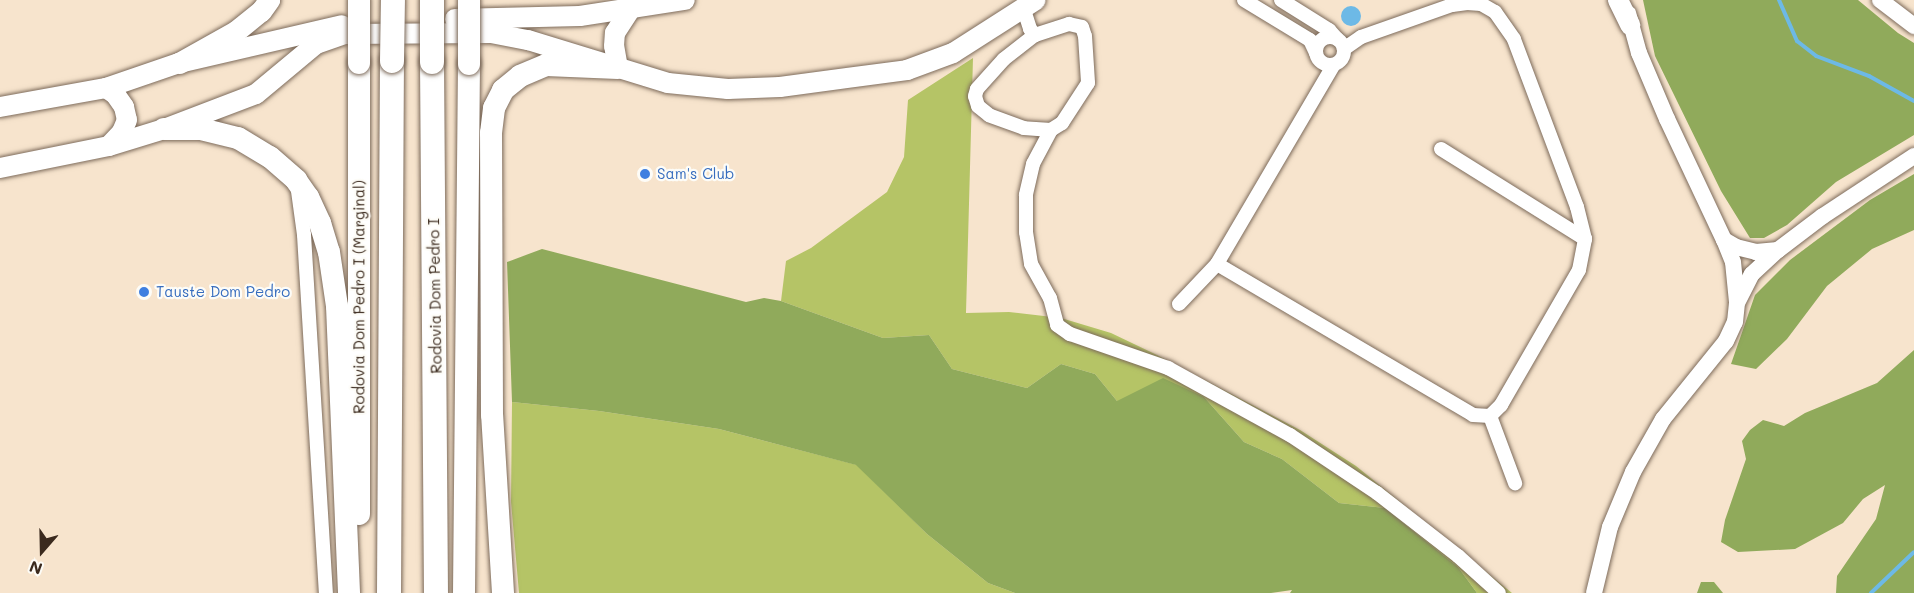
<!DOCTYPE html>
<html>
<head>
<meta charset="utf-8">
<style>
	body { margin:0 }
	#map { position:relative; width:1914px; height:593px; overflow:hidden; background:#f7e4cd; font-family:Mali,sans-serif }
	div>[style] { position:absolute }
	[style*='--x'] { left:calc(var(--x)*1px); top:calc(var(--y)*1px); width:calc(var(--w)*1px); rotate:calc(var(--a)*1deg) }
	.green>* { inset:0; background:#b5c466 }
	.forest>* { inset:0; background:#90aa5b }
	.water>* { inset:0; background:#6db9e6 }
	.round { border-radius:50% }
	.stream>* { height:4px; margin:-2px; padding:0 2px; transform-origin:2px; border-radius:2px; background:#6db9e6 }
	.roads { filter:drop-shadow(0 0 2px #7d6b5b) drop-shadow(0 0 2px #7d6b5b) }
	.minor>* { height:14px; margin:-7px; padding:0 7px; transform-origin:7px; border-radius:7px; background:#fff }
	.minor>.ring { margin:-7px; padding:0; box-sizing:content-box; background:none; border:14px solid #fff; border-radius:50% }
	.tertiary>* { height:16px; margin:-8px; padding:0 8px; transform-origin:8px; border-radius:8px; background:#fff }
	.secondary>* { height:20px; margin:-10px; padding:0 10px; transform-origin:10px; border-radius:10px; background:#fff }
	.primary>* { height:21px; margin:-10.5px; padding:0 10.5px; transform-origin:10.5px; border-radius:10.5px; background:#fff }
	.trunk>* { height:22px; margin:-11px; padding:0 11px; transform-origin:11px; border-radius:11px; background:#fff }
	.motorway>* { height:24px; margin:-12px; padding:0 12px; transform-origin:12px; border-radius:12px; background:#fff }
	.bridges { filter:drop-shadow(0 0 2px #7d6b5b) drop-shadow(0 0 2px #7d6b5b) }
	.trunk-bridge>* { height:22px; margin:-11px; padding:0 11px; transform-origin:11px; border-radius:11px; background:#fff }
	.motorway-bridge>* { height:24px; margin:-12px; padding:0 12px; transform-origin:12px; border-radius:12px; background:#fff }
	.dots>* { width:16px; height:16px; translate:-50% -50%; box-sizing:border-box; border:3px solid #fdfcf7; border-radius:50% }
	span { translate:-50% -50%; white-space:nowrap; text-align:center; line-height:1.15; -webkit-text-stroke:4.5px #fdfcf7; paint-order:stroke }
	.shop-label { font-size:15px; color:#366cbe }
	.left { translate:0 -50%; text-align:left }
	.street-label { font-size:15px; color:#3b2a1e }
	.north { position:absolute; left:12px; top:521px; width:60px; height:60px; -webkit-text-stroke:4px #fdfcf7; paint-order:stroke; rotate:200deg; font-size:16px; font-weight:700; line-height:24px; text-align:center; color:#3b2a1e }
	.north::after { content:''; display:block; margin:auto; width:21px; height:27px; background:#3b2a1e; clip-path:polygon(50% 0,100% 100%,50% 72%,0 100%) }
</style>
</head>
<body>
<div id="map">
	<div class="green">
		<i style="clip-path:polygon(973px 58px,966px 313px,1009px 312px,1061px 318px,1111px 333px,1157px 355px,1300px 430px,1356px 466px,1512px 593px,1477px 593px,1458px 567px,1385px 508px,1339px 503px,1282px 459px,1244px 442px,1204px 397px,1117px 401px,1095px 374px,1061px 364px,1027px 388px,952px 369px,929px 335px,883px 338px,781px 301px,786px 261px,811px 248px,887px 192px,904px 157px,908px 100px)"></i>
		<i style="clip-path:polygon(512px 402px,599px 411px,719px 429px,857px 465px,927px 534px,988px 583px,1015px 593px,519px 593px,511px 502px)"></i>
	</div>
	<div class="forest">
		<i style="clip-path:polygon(1643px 0,1858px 0,1898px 33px,1914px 43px,1914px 135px,1836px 182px,1787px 225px,1764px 238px,1750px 238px,1721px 191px,1655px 56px)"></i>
		<i style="clip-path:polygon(1914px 174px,1914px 230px,1872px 249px,1827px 286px,1787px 339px,1756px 369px,1731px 364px,1755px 295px,1790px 260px,1870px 200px)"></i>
		<i style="clip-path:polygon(542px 249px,746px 302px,764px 298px,781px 301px,883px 338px,929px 335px,952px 369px,1027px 388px,1061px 364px,1095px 374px,1117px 401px,1163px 378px,1204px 397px,1244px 442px,1282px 459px,1339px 503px,1385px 508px,1458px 567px,1477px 593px,1290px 593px,1292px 590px,1271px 593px,1015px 593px,988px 583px,927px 534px,856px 465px,719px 429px,599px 411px,512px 402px,507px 262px)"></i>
		<i style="clip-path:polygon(1914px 350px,1914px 593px,1836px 593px,1837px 576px,1876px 519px,1885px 485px,1863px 499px,1843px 523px,1795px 549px,1738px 552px,1721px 542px,1725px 520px,1746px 459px,1742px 441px,1750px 430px,1763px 420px,1784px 426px,1805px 413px,1877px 383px)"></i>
		<i style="clip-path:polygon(1701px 582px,1714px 582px,1723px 593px,1697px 593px)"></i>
	</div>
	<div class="water">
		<i class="round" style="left:1341px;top:6px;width:20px;height:20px"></i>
	</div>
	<div class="stream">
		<i style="--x:1779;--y:0;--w:45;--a:66.3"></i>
		<i style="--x:1797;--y:41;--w:24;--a:38"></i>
		<i style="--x:1816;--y:56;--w:57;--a:20.7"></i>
		<i style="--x:1869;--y:76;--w:51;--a:29.1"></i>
		<i style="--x:1871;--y:593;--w:59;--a:-43.6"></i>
	</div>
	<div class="roads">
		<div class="minor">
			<i style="--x:1244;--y:0;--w:77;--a:31.2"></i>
			<i style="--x:1310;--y:40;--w:14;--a:65"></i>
			<i style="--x:1281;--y:0;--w:57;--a:32"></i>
			<i style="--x:1329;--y:30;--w:12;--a:48"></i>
			<i style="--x:1023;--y:7;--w:23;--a:72"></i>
			<i style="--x:1030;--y:29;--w:8;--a:50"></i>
			<i style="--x:1069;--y:24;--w:13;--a:13"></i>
			<i style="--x:1082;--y:27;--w:9;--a:72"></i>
			<i style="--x:1085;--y:36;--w:47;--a:86.3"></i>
			<i style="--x:1088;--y:83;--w:48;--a:123"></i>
			<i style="--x:1062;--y:123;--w:13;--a:148"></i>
			<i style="--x:1051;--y:130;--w:27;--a:-176"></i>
			<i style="--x:1024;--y:128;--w:37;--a:-160"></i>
			<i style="--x:989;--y:115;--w:14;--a:-141"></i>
			<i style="--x:978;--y:106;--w:10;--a:-107"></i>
			<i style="--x:975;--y:96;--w:7;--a:-74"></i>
			<i style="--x:977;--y:89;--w:40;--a:-48"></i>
			<i style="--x:1004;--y:59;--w:39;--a:-38"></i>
			<i style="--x:1035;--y:35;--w:36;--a:-18"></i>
			<i class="ring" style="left:1316px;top:37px;width:14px;height:14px"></i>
			<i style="--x:1333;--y:66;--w:229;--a:120.4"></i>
			<i style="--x:1217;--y:264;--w:297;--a:30.5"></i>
			<i style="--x:1473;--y:415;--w:17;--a:3"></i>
			<i style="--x:1490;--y:416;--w:16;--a:-45"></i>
			<i style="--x:1501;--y:405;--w:156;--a:-60"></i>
			<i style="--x:1579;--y:270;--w:32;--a:-79"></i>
			<i style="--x:1585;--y:239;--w:33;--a:-104"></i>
			<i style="--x:1577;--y:207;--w:179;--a:-110.6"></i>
			<i style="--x:1514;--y:39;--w:33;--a:-125"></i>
			<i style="--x:1495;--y:12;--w:16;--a:-150"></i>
			<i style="--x:1481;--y:4;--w:14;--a:-176"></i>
			<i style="--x:1467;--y:3;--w:15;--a:172"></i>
			<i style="--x:1452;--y:5;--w:96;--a:160.6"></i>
			<i style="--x:1361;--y:37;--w:21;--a:145"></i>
			<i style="--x:1051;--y:130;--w:38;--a:118"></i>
			<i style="--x:1033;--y:164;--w:32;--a:103"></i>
			<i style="--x:1026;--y:195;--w:37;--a:90"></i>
			<i style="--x:1026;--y:232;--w:32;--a:81"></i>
			<i style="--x:1031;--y:264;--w:39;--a:61"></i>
			<i style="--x:1050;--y:298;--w:28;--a:75"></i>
			<i style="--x:1057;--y:325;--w:16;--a:35"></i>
			<i style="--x:1070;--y:334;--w:104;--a:19.1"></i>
			<i style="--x:1168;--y:368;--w:139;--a:28.8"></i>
			<i style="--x:1290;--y:435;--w:105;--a:33.7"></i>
			<i style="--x:1377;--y:493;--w:103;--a:37.9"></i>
			<i style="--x:1458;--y:556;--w:55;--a:42.1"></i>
			<i style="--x:1441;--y:149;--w:170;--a:32"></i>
			<i style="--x:298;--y:191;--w:44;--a:82.2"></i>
			<i style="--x:304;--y:235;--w:359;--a:86.5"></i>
			<i style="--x:1179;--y:304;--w:55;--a:-46.5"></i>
			<i style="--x:1490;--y:416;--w:72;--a:69.5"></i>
		</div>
		<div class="tertiary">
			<i style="--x:1880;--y:0;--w:43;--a:37.4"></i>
			<i style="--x:1724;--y:240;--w:14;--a:30"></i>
			<i style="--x:1736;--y:247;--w:21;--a:14"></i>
			<i style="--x:1756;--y:252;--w:22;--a:-5"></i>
			<i style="--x:1738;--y:301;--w:30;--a:-63"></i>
			<i style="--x:1752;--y:274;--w:35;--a:-43"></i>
			<i style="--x:1778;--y:250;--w:56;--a:-37.1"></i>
			<i style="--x:1823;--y:216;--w:109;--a:-33.4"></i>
			<i style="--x:1594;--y:593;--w:68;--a:-76.4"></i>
			<i style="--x:1610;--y:527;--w:60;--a:-67.3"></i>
			<i style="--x:1633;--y:472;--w:61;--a:-60.5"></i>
			<i style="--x:1663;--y:419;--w:100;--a:-51.1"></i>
			<i style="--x:1726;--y:341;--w:21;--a:-65"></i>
			<i style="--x:1735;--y:322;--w:20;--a:-84"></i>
			<i style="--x:1737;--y:302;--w:40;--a:-95.7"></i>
			<i style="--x:1733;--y:262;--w:24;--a:-112"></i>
			<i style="--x:1724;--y:240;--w:134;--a:-115.2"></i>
			<i style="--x:1667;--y:119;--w:72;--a:-113"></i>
			<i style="--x:1639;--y:53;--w:41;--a:-105.4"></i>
		</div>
		<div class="secondary">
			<i style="--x:1618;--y:0;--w:28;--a:64"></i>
			<i style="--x:455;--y:19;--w:125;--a:-1.4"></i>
			<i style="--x:580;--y:16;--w:106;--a:-8.7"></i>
			<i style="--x:618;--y:68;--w:22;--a:-100"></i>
			<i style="--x:614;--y:46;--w:13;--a:-86"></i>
			<i style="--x:615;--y:33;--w:31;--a:-57"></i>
			<i style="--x:106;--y:88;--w:11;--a:34"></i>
			<i style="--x:115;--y:94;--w:16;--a:55"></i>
			<i style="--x:124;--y:107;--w:13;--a:77"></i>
			<i style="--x:127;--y:120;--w:13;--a:113"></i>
			<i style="--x:122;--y:132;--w:19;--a:133"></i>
			<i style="--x:0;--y:107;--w:108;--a:-10.2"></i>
			<i style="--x:106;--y:88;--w:77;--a:-18.9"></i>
			<i style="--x:179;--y:63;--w:167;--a:-13.1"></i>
			<i style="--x:0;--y:168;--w:111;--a:-11.4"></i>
			<i style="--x:109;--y:146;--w:58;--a:-17.2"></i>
			<i style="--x:164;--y:129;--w:98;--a:-20.8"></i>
			<i style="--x:256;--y:94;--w:78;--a:-39.8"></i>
			<i style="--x:316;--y:44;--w:31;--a:-19"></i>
			<i style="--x:345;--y:34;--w:146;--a:-0.4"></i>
			<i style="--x:491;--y:33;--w:38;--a:11"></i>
			<i style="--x:528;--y:40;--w:146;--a:17.1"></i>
			<i style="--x:668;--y:83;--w:60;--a:5.7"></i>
			<i style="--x:728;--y:89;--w:52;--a:-2.2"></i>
			<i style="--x:780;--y:87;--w:128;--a:-7.6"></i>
			<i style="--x:907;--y:70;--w:49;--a:-20.3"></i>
			<i style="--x:953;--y:53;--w:98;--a:-32.6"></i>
		</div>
		<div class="primary">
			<i style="--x:179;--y:63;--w:65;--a:-29.3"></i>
			<i style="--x:236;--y:31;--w:32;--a:-39"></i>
			<i style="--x:261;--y:11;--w:14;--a:-54"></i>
		</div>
		<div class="trunk">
			<i style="--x:359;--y:63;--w:451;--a:90"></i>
			<i style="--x:164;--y:129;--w:37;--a:0"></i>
			<i style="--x:201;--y:129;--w:38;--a:14"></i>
			<i style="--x:238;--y:138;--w:37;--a:31"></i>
			<i style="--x:270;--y:157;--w:35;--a:41"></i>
			<i style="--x:296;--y:180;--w:21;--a:55"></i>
			<i style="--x:308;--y:197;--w:29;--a:65"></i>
			<i style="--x:320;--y:223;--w:30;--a:73"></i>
			<i style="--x:329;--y:252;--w:55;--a:81.6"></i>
			<i style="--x:337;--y:306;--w:287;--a:87.6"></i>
			<i style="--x:464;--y:593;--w:529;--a:-89.46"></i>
			<i style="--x:503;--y:593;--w:178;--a:-93.5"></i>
			<i style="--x:492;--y:415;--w:282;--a:-90.2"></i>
			<i style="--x:491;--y:133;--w:25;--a:-83"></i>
			<i style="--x:494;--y:108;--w:20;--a:-63"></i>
			<i style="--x:503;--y:90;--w:22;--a:-39"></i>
			<i style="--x:520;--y:76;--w:28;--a:-23"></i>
			<i style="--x:546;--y:65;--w:72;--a:2.4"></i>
		</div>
		<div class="motorway">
			<i style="--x:432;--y:62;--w:531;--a:89.57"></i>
			<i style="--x:389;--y:593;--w:532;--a:-89.68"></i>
		</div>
	</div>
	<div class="bridges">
		<div class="trunk-bridge">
			<i style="--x:359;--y:0;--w:63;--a:90"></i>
			<i style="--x:469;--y:0;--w:64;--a:90"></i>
		</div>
		<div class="motorway-bridge">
			<i style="--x:432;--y:0;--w:62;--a:90"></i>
			<i style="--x:392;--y:61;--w:61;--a:-89.1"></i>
		</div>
	</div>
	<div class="dots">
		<i style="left:645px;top:174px;background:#3f7fe0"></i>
		<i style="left:144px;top:292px;background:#3f7fe0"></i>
	</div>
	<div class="shop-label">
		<span class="left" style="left:657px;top:174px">Sam's Club</span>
		<span class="left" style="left:156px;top:292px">Tauste Dom Pedro</span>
	</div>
	<div class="street-label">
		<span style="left:435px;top:296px;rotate:-91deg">Rodovia Dom Pedro I</span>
		<span style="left:359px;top:297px;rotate:-90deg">Rodovia Dom Pedro I (Marginal)</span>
	</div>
	<div class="north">N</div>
</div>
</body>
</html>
